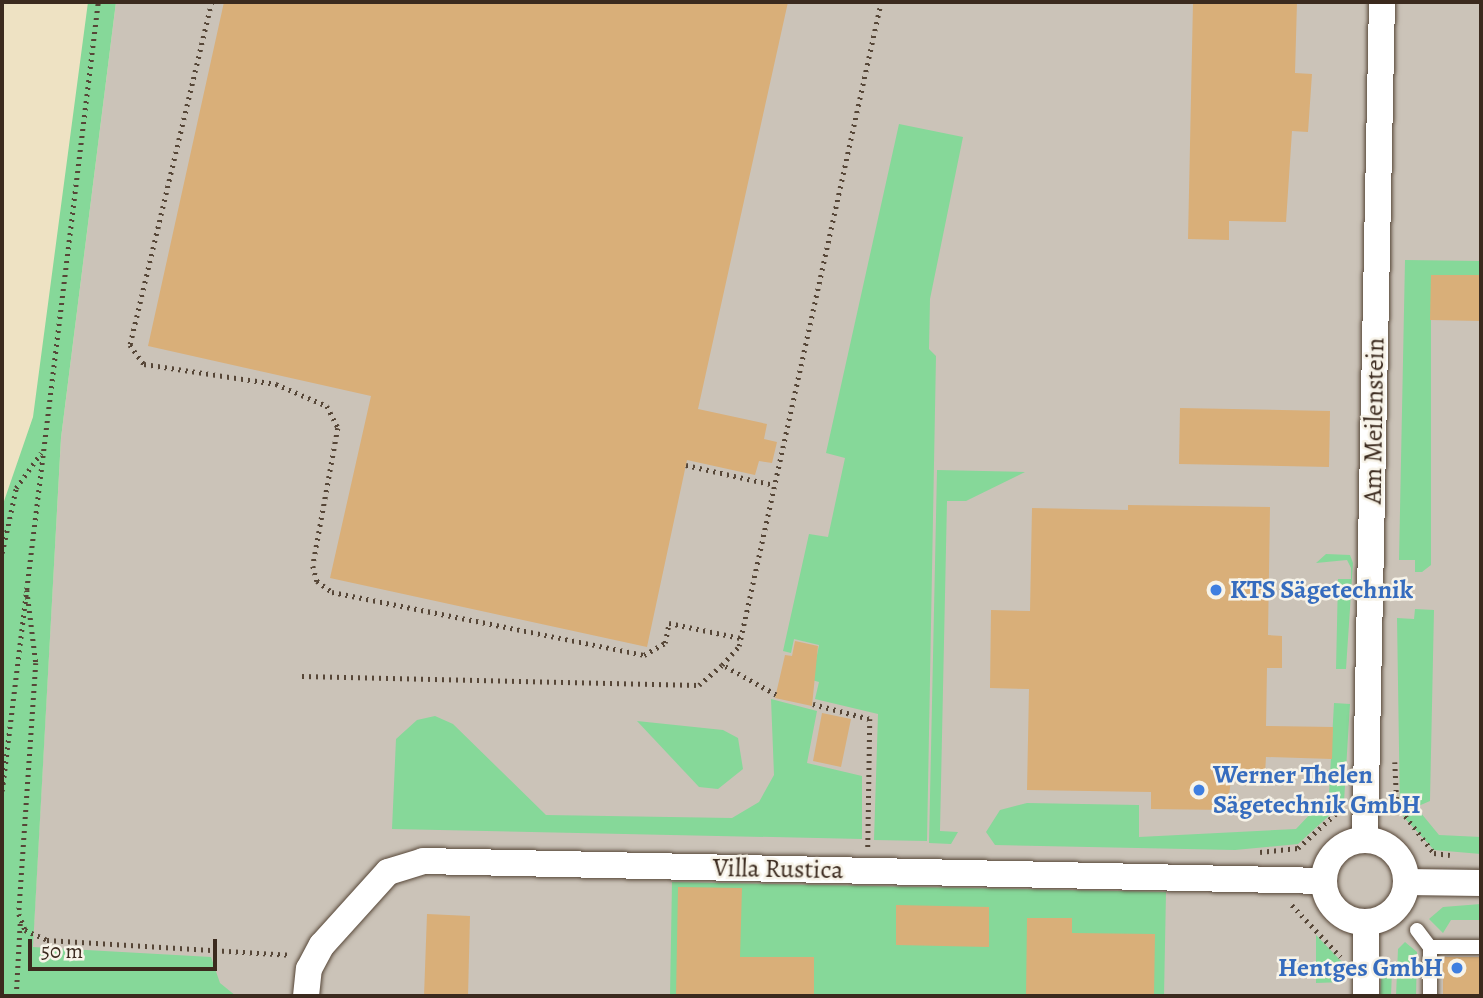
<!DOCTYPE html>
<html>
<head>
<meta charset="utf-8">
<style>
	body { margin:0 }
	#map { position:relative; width:1483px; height:998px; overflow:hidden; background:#eee2c3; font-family:Alegreya,serif }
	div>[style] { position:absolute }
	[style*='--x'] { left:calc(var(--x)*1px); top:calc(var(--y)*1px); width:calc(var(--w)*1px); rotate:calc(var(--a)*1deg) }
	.industrial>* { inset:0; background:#cbc3b8 }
	.green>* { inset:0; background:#86d899 }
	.building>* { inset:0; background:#d9af79 }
	.path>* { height:4.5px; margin-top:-2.25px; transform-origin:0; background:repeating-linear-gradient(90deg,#564637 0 2px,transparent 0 7px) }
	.roads { filter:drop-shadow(0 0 2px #564637) drop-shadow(0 0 2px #564637) }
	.lane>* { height:14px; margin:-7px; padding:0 7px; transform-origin:7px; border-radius:7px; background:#fff }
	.street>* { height:26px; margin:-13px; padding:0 13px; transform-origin:13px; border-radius:13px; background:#fff }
	.street>.ring { margin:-13px; padding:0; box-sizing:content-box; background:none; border:26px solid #fff; border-radius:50% }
	.dots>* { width:19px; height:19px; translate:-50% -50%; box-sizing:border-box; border:4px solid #f7f3e8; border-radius:50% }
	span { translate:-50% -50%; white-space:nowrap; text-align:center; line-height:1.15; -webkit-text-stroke:5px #f7f3e8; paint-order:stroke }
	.street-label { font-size:26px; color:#3b2a1e }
	.shop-label { font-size:26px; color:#366cbe; font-weight:700 }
	.left { translate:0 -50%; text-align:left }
	.right { translate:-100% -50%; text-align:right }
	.frame { position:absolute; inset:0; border:4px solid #3b2a1e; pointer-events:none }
	.scale { position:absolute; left:28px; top:939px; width:189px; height:32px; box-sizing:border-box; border:4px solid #3b2a1e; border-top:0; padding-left:9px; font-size:21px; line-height:24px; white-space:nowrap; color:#3b2a1e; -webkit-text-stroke:5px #f7f3e8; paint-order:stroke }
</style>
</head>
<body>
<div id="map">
	<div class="industrial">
		<i style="clip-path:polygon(116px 2px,1481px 2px,1481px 996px,30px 996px,61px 438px)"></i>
	</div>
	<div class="green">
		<i style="clip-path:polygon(88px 2px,116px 2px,61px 438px,33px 947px,211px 957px,220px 983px,236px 996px,2px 996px,2px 507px,33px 417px)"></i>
		<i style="clip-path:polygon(899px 124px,963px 137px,930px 299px,929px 349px,936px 356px,927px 841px,874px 840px,878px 714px,815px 699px,819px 682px,812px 680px,819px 645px,794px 639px,791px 653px,783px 651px,809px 534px,828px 537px,845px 458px,826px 453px)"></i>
		<i style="clip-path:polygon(1405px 260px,1481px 261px,1481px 275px,1431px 275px,1431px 565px,1422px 572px,1415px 572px,1415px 560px,1399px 560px)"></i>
		<i style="clip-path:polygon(937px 470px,1025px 472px,966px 501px,947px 501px,940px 831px,958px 832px,951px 844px,929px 843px)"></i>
		<i style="clip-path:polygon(1326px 554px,1350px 555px,1353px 563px,1346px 669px,1336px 669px,1338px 579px,1351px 579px,1351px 568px,1347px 560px,1316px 563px)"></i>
		<i style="clip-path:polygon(1415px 609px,1434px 610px,1430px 801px,1416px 807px,1439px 835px,1481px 837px,1481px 854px,1434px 850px,1400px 813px,1397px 618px,1414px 619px)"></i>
		<i style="clip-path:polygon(771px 699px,817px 711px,807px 763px,862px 776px,862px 839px,392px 829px,396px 739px,417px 720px,435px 716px,453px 724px,546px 815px,732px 818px,759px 802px,774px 775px)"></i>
		<i style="clip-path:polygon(1334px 703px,1350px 704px,1344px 802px,1298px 844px,1235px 850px,995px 845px,986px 832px,1000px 810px,1027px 803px,1139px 805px,1139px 837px,1296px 829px,1329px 794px)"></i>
		<i style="clip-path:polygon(637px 721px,723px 730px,738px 738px,743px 769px,718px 789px,699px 787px)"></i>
		<i style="clip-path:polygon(672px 882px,1166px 892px,1164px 996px,670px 996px)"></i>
		<i style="clip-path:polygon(1481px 904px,1481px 920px,1451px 920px,1443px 933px,1429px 919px,1443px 907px)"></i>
		<i style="clip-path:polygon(1316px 935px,1342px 962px,1344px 982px,1316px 983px)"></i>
		<i style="clip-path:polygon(1405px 942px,1417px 952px,1416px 996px,1396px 996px,1398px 949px)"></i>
		<i style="clip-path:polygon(1382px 964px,1392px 970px,1391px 996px,1380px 996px)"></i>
	</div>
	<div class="building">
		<i style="clip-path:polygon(224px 2px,788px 2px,698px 409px,767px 424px,764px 439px,777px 442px,772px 463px,759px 461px,755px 475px,687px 460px,647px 647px,330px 578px,371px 396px,148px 346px)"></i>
		<i style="clip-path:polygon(1193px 2px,1297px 2px,1295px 73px,1312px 74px,1308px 132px,1292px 131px,1286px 222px,1229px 221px,1229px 240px,1188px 239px)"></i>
		<i style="clip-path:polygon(1431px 275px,1481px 275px,1481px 321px,1430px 320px)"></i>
		<i style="clip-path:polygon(1180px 408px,1330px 411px,1329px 467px,1179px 464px)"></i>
		<i style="clip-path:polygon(1128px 505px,1270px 507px,1268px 635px,1282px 636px,1282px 668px,1267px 668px,1266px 726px,1333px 727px,1332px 759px,1266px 757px,1265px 774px,1232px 773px,1227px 810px,1151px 809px,1151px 792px,1027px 790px,1029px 689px,990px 688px,991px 610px,1030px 611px,1032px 508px,1128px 510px)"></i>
		<i style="clip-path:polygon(795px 641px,818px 646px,812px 706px,775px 698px,785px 655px,792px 656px)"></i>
		<i style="clip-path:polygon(822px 713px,851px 719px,841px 767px,813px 761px)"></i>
		<i style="clip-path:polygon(678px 887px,742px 888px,740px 957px,814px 957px,814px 996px,676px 996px)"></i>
		<i style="clip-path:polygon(896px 905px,989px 907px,989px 947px,896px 945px)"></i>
		<i style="clip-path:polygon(427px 914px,470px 916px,468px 996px,424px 996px)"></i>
		<i style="clip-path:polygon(1027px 918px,1072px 918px,1072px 933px,1155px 934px,1154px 996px,1026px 996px)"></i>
		<i style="clip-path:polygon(1443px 957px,1481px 957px,1481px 996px,1443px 996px)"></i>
	</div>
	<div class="path">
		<i style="--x:212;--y:2;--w:353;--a:103.4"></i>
		<i style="--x:130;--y:345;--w:24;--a:54"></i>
		<i style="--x:144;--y:364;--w:134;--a:8.6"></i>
		<i style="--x:276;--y:384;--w:56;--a:23.3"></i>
		<i style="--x:327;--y:406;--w:25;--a:63"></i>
		<i style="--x:338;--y:428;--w:140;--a:100.3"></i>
		<i style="--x:313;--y:566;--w:16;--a:75"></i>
		<i style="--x:317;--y:581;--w:19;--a:36"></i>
		<i style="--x:332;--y:592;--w:318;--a:11.4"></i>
		<i style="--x:644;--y:655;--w:24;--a:-30"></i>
		<i style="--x:665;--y:643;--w:20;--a:-79"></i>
		<i style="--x:669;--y:623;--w:73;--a:11.9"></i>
		<i style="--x:686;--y:465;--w:90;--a:12.8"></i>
		<i style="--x:2;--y:553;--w:66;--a:-77.8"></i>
		<i style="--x:16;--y:488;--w:43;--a:-54.5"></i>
		<i style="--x:27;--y:590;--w:74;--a:83"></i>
		<i style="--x:36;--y:663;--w:252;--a:93.9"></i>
		<i style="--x:19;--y:914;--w:17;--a:69"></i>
		<i style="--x:25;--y:930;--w:24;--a:24"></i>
		<i style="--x:47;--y:940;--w:243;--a:3.5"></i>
		<i style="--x:302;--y:676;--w:397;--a:1.3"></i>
		<i style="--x:699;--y:685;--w:30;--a:-41"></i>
		<i style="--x:776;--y:695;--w:62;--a:-150.9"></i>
		<i style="--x:722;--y:665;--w:25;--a:-48"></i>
		<i style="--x:739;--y:646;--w:659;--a:-77.57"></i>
		<i style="--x:813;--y:704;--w:59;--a:14.7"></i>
		<i style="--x:870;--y:719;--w:130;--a:90.9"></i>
		<i style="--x:1395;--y:762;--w:43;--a:87.3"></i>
		<i style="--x:2;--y:791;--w:795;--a:-83.06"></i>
		<i style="--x:1397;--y:805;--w:61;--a:52.4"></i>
		<i style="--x:1434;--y:853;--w:16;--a:7"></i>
		<i style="--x:1260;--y:852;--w:38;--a:-6"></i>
		<i style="--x:1298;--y:848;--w:58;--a:-42.2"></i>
		<i style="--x:1292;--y:905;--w:71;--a:46.7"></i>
		<i style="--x:16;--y:996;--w:75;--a:-86.9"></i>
	</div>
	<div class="roads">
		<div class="lane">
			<i style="--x:1417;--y:930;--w:21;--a:53"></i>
			<i style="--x:1430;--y:947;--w:49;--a:90"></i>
			<i style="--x:1430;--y:947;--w:51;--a:0"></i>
		</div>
		<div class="street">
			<i style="--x:1365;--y:840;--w:838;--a:-88.84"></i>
			<i class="ring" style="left:1324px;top:840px;width:56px;height:56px"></i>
			<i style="--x:1406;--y:882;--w:75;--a:0.8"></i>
			<i style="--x:1366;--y:923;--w:73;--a:90"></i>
			<i style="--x:306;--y:996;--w:27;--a:-84"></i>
			<i style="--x:309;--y:969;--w:27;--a:-62"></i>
			<i style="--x:322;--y:945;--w:98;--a:-47.9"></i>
			<i style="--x:388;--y:872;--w:37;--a:-17"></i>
			<i style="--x:423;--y:861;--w:901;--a:1.27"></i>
		</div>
	</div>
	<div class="dots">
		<i style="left:1216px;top:590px;background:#3f7fe0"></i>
		<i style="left:1199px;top:790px;background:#3f7fe0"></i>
		<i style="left:1457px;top:968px;background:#3f7fe0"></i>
	</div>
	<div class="street-label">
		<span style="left:1374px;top:421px;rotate:-89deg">Am Meilenstein</span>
		<span style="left:778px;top:869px;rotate:1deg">Villa Rustica</span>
	</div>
	<div class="shop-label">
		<span class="left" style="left:1230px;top:590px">KTS Sägetechnik</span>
		<span class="left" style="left:1213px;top:790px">Werner Thelen<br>Sägetechnik GmbH</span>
		<span class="right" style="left:1443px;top:968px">Hentges GmbH</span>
	</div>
	<div class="frame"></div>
	<div class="scale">50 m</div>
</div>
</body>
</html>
